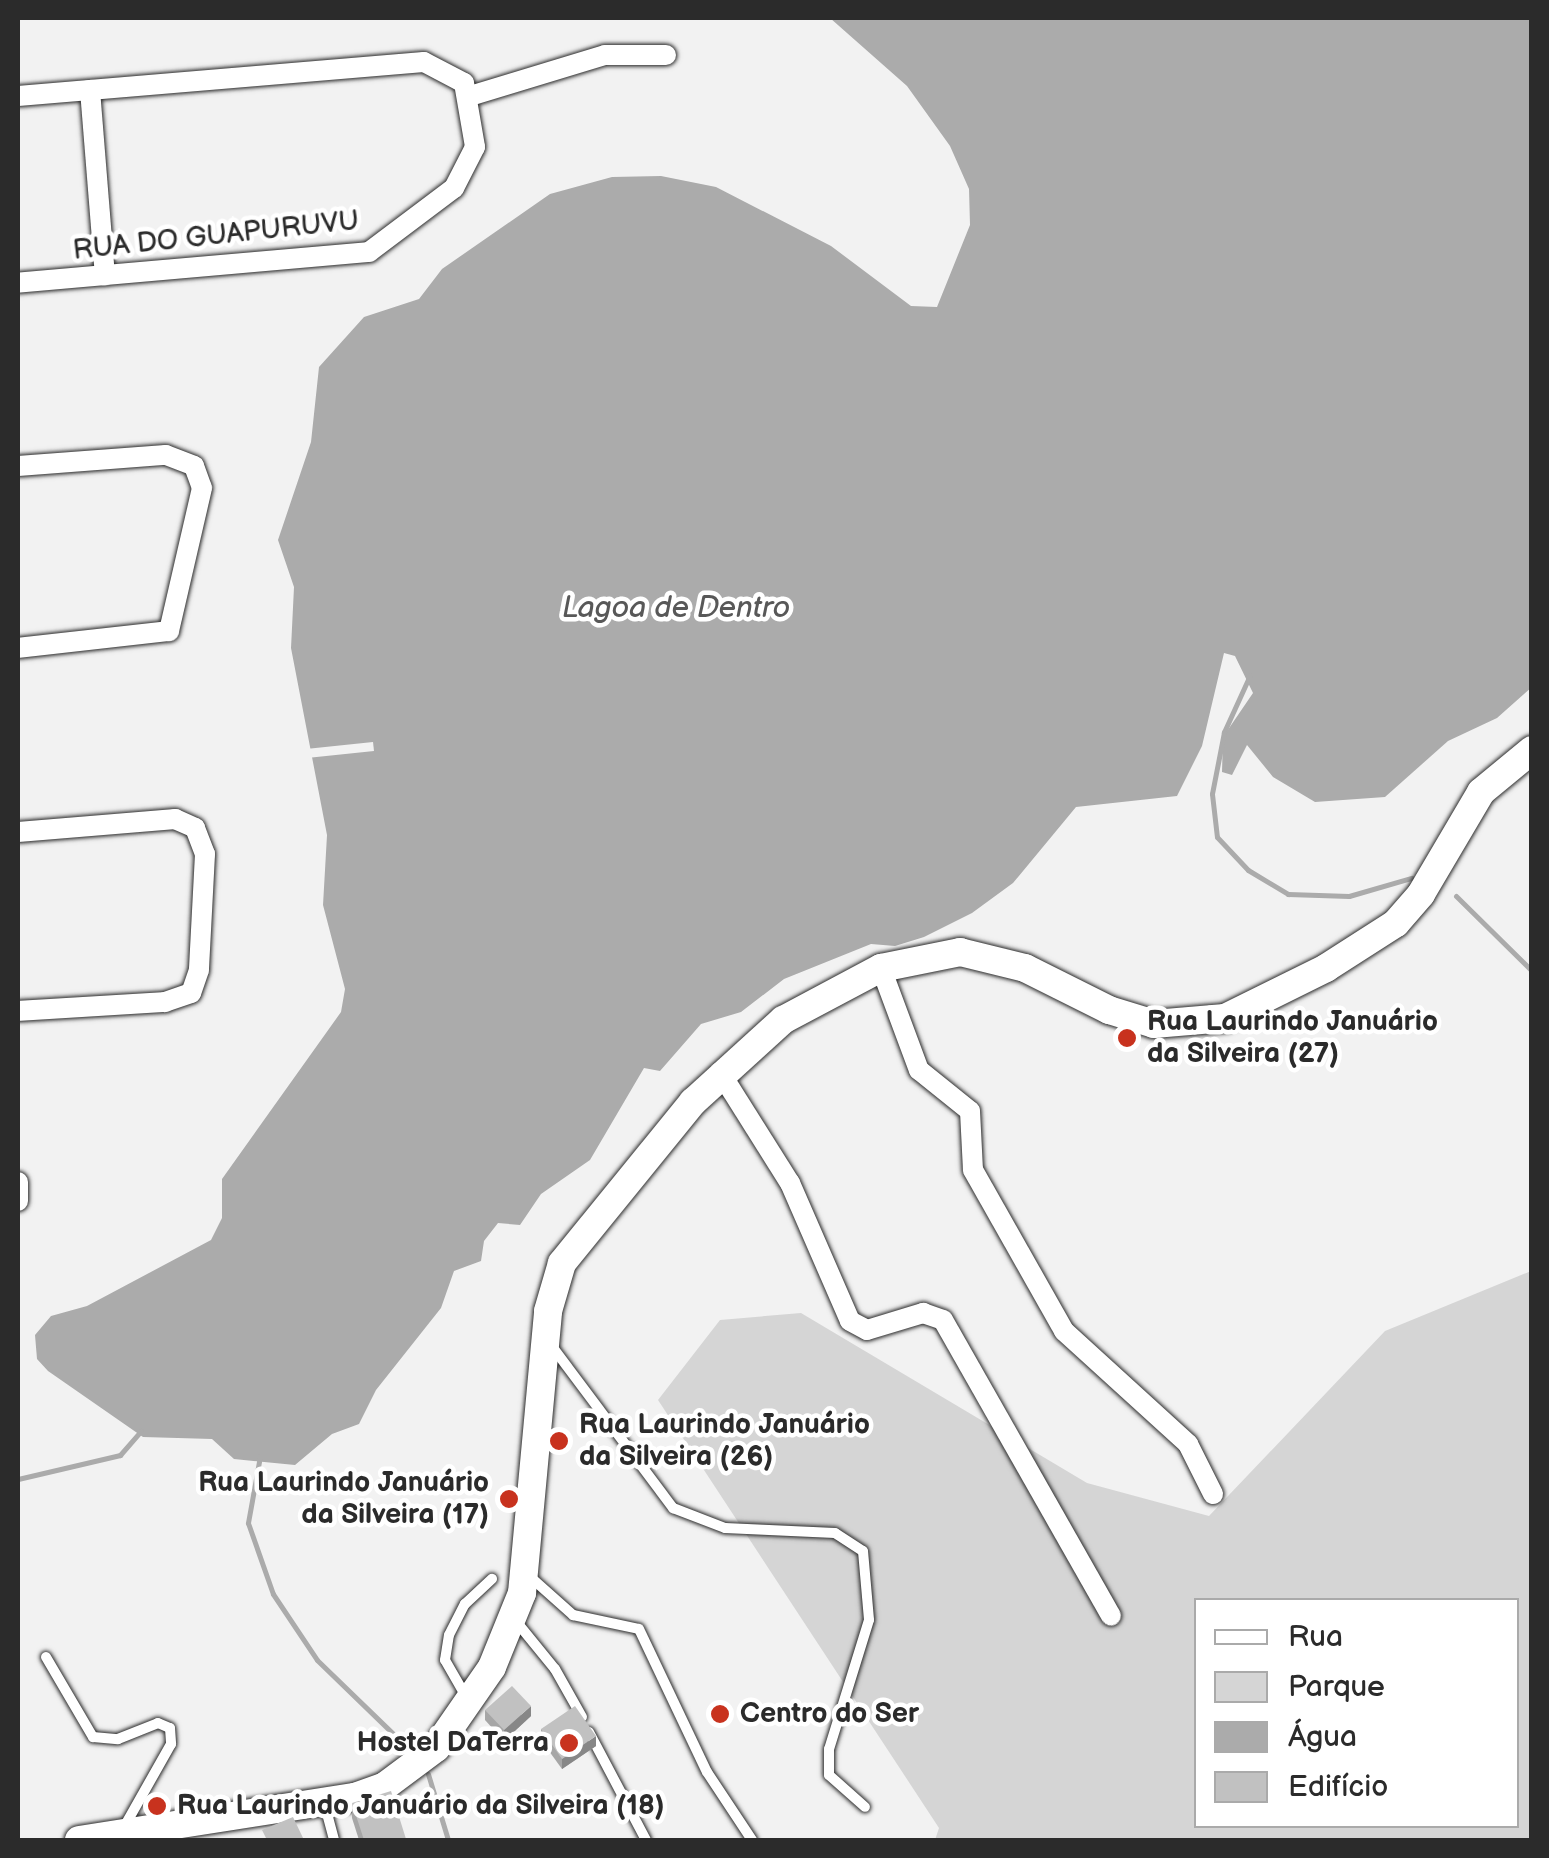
<!DOCTYPE html>
<html>
<head>
<meta charset="utf-8">
<style>
	body { margin:0 }
	#map { position:relative; width:1549px; height:1858px; overflow:hidden; background:#f2f2f2; font-family:"Balsamiq Sans",sans-serif }
	div>[style] { position:absolute }
	[style*='--x'] { left:calc(var(--x)*1px); top:calc(var(--y)*1px); width:calc(var(--w)*1px); rotate:calc(var(--a)*1deg) }
	.green>* { inset:0; background:#d5d5d5 }
	.water>* { inset:0; background:#ababab }
	.pier>* { inset:0; background:#f2f2f2 }
	.stream>* { height:5px; margin:-2.5px; padding:0 2.5px; transform-origin:2.5px; border-radius:2.5px; background:#ababab }
	.roads { filter:drop-shadow(0 0 2px #2b2b2b) drop-shadow(0 0 2px #2b2b2b) }
	.service>* { height:10px; margin:-5px; padding:0 5px; transform-origin:5px; border-radius:5px; background:#fff }
	.minor>* { height:20px; margin:-10px; padding:0 10px; transform-origin:10px; border-radius:10px; background:#fff }
	.secondary>* { height:28px; margin:-14px; padding:0 14px; transform-origin:14px; border-radius:14px; background:#fff }
	.wall>* { inset:0; background:#a6a6a6 }
	.shaded-wall>* { inset:0; background:#878787 }
	.building>* { inset:0; background:#c1c1c1 }
	.dots>* { width:28px; height:28px; translate:-50% -50%; box-sizing:border-box; border:5px solid #fff; border-radius:50% }
	span { translate:-50% -50%; white-space:nowrap; text-align:center; line-height:1.15; -webkit-text-stroke:9px #fff; paint-order:stroke }
	.street-label { font-size:28px; color:#2b2b2b }
	.poi-label { font-size:28px; color:#2b2b2b; font-weight:700 }
	.left { translate:0 -50%; text-align:left }
	.right { translate:-100% -50%; text-align:right }
	.water-label { font-size:30px; color:#585858; font-style:italic }
	.frame { position:absolute; inset:0; border:20px solid #2b2b2b; pointer-events:none }
	.legend { position:absolute; left:1194px; top:1598px; width:325px; height:230px; box-sizing:border-box; background:#fff; border:2px solid #aaa; margin:0; padding:12px 18px; list-style:none; font-size:30px; color:#2b2b2b }
	.legend li { display:flex; align-items:center; gap:20px; height:50px }
	.legend b { width:50px; border:2px solid #aaa }
</style>
</head>
<body>
<div id="map">
	<div class="green">
		<i style="clip-path:polygon(evenodd,1531px 1271px,1531px 1840px,935px 1840px,939px 1828px,658px 1400px,720px 1320px,801px 1313px,1087px 1483px,1209px 1516px,1385px 1331px,1531px 1271px,1196px 1600px,1516px 1600px,1516px 1826px,1196px 1826px,1196px 1600px)"></i>
	</div>
	<div class="water">
		<i style="clip-path:polygon(830px 18px,1531px 18px,1532px 687px,1497px 718px,1448px 741px,1385px 797px,1315px 802px,1273px 777px,1247px 745px,1232px 775px,1222px 772px,1223px 737px,1253px 693px,1235px 656px,1224px 653px,1202px 746px,1177px 796px,1076px 807px,1013px 883px,972px 913px,924px 937px,895px 946px,871px 944px,784px 979px,741px 1012px,701px 1024px,660px 1071px,644px 1068px,590px 1160px,541px 1194px,520px 1225px,498px 1223px,484px 1241px,481px 1261px,454px 1271px,441px 1308px,376px 1390px,359px 1424px,332px 1434px,295px 1465px,234px 1459px,212px 1439px,143px 1437px,48px 1371px,37px 1359px,35px 1335px,51px 1316px,87px 1306px,211px 1240px,222px 1218px,222px 1179px,341px 1012px,345px 989px,323px 905px,327px 835px,291px 648px,294px 587px,278px 540px,311px 442px,319px 367px,364px 317px,419px 299px,442px 269px,550px 194px,612px 177px,661px 176px,716px 187px,831px 246px,911px 306px,937px 307px,970px 225px,969px 189px,950px 146px,907px 86px)"></i>
	</div>
	<div class="pier">
		<i style="clip-path:polygon(373px 742px,374px 751px,307px 758px,306px 749px)"></i>
	</div>
	<div class="stream">
		<i style="--x:1250;--y:675;--w:63;--a:114.5"></i>
		<i style="--x:1224;--y:732;--w:63;--a:101"></i>
		<i style="--x:1212;--y:794;--w:43;--a:83.4"></i>
		<i style="--x:1217;--y:837;--w:45;--a:46.8"></i>
		<i style="--x:1248;--y:870;--w:47;--a:31"></i>
		<i style="--x:1288;--y:894;--w:61;--a:1.9"></i>
		<i style="--x:1349;--y:896;--w:65;--a:-16.2"></i>
		<i style="--x:1456;--y:896;--w:107;--a:44.6"></i>
		<i style="--x:260;--y:1456;--w:68;--a:100.2"></i>
		<i style="--x:248;--y:1523;--w:75;--a:70.6"></i>
		<i style="--x:273;--y:1594;--w:79;--a:56.3"></i>
		<i style="--x:317;--y:1660;--w:131;--a:44.1"></i>
		<i style="--x:18;--y:1479;--w:105;--a:-13.2"></i>
		<i style="--x:120;--y:1455;--w:32;--a:-49"></i>
		<i style="--x:428;--y:1774;--w:69;--a:73.1"></i>
	</div>
	<div class="roads">
		<div class="service">
			<i style="--x:551;--y:1345;--w:204;--a:53.2"></i>
			<i style="--x:673;--y:1508;--w:56;--a:21"></i>
			<i style="--x:725;--y:1528;--w:110;--a:2.6"></i>
			<i style="--x:835;--y:1533;--w:33;--a:33"></i>
			<i style="--x:863;--y:1551;--w:69;--a:85"></i>
			<i style="--x:869;--y:1620;--w:135;--a:107.2"></i>
			<i style="--x:829;--y:1749;--w:26;--a:90"></i>
			<i style="--x:829;--y:1775;--w:48;--a:41.6"></i>
			<i style="--x:527;--y:1574;--w:62;--a:41.7"></i>
			<i style="--x:573;--y:1615;--w:67;--a:12"></i>
			<i style="--x:639;--y:1629;--w:158;--a:64.6"></i>
			<i style="--x:707;--y:1772;--w:82;--a:56.5"></i>
			<i style="--x:515;--y:1620;--w:63;--a:50.8"></i>
			<i style="--x:555;--y:1669;--w:55;--a:60.6"></i>
			<i style="--x:46;--y:1657;--w:93;--a:59.6"></i>
			<i style="--x:93;--y:1737;--w:25;--a:5"></i>
			<i style="--x:118;--y:1739;--w:43;--a:-21.8"></i>
			<i style="--x:158;--y:1723;--w:13;--a:23"></i>
			<i style="--x:170;--y:1728;--w:16;--a:86"></i>
			<i style="--x:171;--y:1744;--w:95;--a:119.5"></i>
			<i style="--x:468;--y:1700;--w:46;--a:-119.9"></i>
			<i style="--x:445;--y:1660;--w:25;--a:-81"></i>
			<i style="--x:449;--y:1635;--w:35;--a:-63"></i>
			<i style="--x:465;--y:1604;--w:37;--a:-43"></i>
			<i style="--x:589;--y:1732;--w:122;--a:62.2"></i>
			<i style="--x:325;--y:1806;--w:35;--a:75"></i>
		</div>
		<div class="minor">
			<i style="--x:90;--y:90;--w:186;--a:85.4"></i>
			<i style="--x:18;--y:96;--w:407;--a:-4.8"></i>
			<i style="--x:424;--y:62;--w:45;--a:27.7"></i>
			<i style="--x:464;--y:83;--w:65;--a:80.2"></i>
			<i style="--x:475;--y:147;--w:46;--a:117.1"></i>
			<i style="--x:454;--y:188;--w:106;--a:143"></i>
			<i style="--x:369;--y:252;--w:352;--a:175"></i>
			<i style="--x:470;--y:96;--w:141;--a:-16.9"></i>
			<i style="--x:605;--y:55;--w:61;--a:0"></i>
			<i style="--x:18;--y:466;--w:148;--a:-4.3"></i>
			<i style="--x:166;--y:455;--w:30;--a:21"></i>
			<i style="--x:194;--y:466;--w:23;--a:70"></i>
			<i style="--x:202;--y:488;--w:147;--a:103"></i>
			<i style="--x:169;--y:631;--w:152;--a:173.6"></i>
			<i style="--x:18;--y:832;--w:158;--a:-4.7"></i>
			<i style="--x:175;--y:819;--w:22;--a:24"></i>
			<i style="--x:195;--y:828;--w:28;--a:69"></i>
			<i style="--x:205;--y:854;--w:116;--a:93"></i>
			<i style="--x:199;--y:970;--w:24;--a:109"></i>
			<i style="--x:191;--y:993;--w:28;--a:161"></i>
			<i style="--x:165;--y:1002;--w:147;--a:176.5"></i>
			<i style="--x:881;--y:968;--w:109;--a:69.6"></i>
			<i style="--x:919;--y:1070;--w:65;--a:38.8"></i>
			<i style="--x:970;--y:1111;--w:59;--a:87.1"></i>
			<i style="--x:973;--y:1170;--w:185;--a:60.5"></i>
			<i style="--x:1064;--y:1331;--w:168;--a:42.3"></i>
			<i style="--x:1188;--y:1444;--w:56;--a:63.4"></i>
			<i style="--x:720;--y:1072;--w:131;--a:57.8"></i>
			<i style="--x:790;--y:1183;--w:150;--a:66.5"></i>
			<i style="--x:850;--y:1321;--w:19;--a:28"></i>
			<i style="--x:867;--y:1330;--w:59;--a:-16.9"></i>
			<i style="--x:923;--y:1313;--w:21;--a:19"></i>
			<i style="--x:943;--y:1320;--w:340;--a:60.4"></i>
			<i style="--x:18;--y:1182;--w:19;--a:90"></i>
		</div>
		<div class="secondary">
			<i style="--x:79;--y:1840;--w:279;--a:-8.9"></i>
			<i style="--x:355;--y:1797;--w:32;--a:-20"></i>
			<i style="--x:385;--y:1786;--w:64;--a:-36.7"></i>
			<i style="--x:436;--y:1748;--w:98;--a:-55.3"></i>
			<i style="--x:492;--y:1667;--w:80;--a:-67.9"></i>
			<i style="--x:522;--y:1593;--w:283;--a:-84.7"></i>
			<i style="--x:548;--y:1311;--w:50;--a:-73.7"></i>
			<i style="--x:562;--y:1263;--w:208;--a:-50.9"></i>
			<i style="--x:693;--y:1102;--w:122;--a:-42.3"></i>
			<i style="--x:783;--y:1020;--w:111;--a:-28"></i>
			<i style="--x:881;--y:968;--w:81;--a:-11.4"></i>
			<i style="--x:960;--y:952;--w:67;--a:13.8"></i>
			<i style="--x:1025;--y:968;--w:94;--a:26.6"></i>
			<i style="--x:1109;--y:1010;--w:47;--a:17.3"></i>
			<i style="--x:1154;--y:1024;--w:71;--a:-4.8"></i>
			<i style="--x:1225;--y:1018;--w:113;--a:-26.3"></i>
			<i style="--x:1326;--y:968;--w:83;--a:-32.7"></i>
			<i style="--x:1396;--y:923;--w:38;--a:-49"></i>
			<i style="--x:1421;--y:894;--w:118;--a:-59.5"></i>
			<i style="--x:1481;--y:792;--w:66;--a:-39.5"></i>
		</div>
	</div>
	<div class="wall">
		<i style="clip-path:polygon(485px 1710px,531px 1716px,504px 1741px,485px 1720px)"></i>
		<i style="clip-path:polygon(541px 1729px,596px 1746px,562px 1769px,541px 1740px)"></i>
		<i style="clip-path:polygon(352px 1803px,406px 1840px,359px 1840px,352px 1818px)"></i>
	</div>
	<div class="shaded-wall">
		<i style="clip-path:polygon(531px 1706px,531px 1716px,504px 1741px,504px 1730px)"></i>
		<i style="clip-path:polygon(596px 1736px,596px 1746px,562px 1769px,562px 1759px)"></i>
	</div>
	<div class="building">
		<i style="clip-path:polygon(512px 1686px,531px 1706px,504px 1730px,485px 1710px)"></i>
		<i style="clip-path:polygon(575px 1706px,596px 1736px,562px 1759px,541px 1729px)"></i>
		<i style="clip-path:polygon(391px 1791px,406px 1839px,364px 1840px,352px 1803px)"></i>
		<i style="clip-path:polygon(293px 1817px,304px 1840px,267px 1840px,262px 1830px)"></i>
	</div>
	<div class="dots">
		<i style="left:1127px;top:1038px;background:#c8321e"></i>
		<i style="left:559px;top:1441px;background:#c8321e"></i>
		<i style="left:509px;top:1499px;background:#c8321e"></i>
		<i style="left:720px;top:1714px;background:#c8321e"></i>
		<i style="left:569px;top:1743px;background:#c8321e"></i>
		<i style="left:157px;top:1806px;background:#c8321e"></i>
	</div>
	<div class="street-label">
		<span style="left:216px;top:236px;rotate:-6deg">RUA DO GUAPURUVU</span>
	</div>
	<div class="poi-label">
		<span class="left" style="left:1147px;top:1038px">Rua Laurindo Januário<br>da Silveira (27)</span>
		<span class="left" style="left:579px;top:1441px">Rua Laurindo Januário<br>da Silveira (26)</span>
		<span class="right" style="left:489px;top:1499px">Rua Laurindo Januário<br>da Silveira (17)</span>
		<span class="left" style="left:740px;top:1714px">Centro do Ser</span>
		<span class="right" style="left:549px;top:1743px">Hostel DaTerra</span>
		<span class="left" style="left:177px;top:1806px">Rua Laurindo Januário da Silveira (18)</span>
	</div>
	<div class="water-label">
		<span style="left:676px;top:608px">Lagoa de Dentro</span>
	</div>
	<div class="frame"></div>
	<ul class="legend">
	<li><b style="height:12px;background:#fff"></b>Rua</li>
	<li><b style="height:28px;background:#d5d5d5"></b>Parque</li>
	<li><b style="height:28px;background:#ababab"></b>Água</li>
	<li><b style="height:28px;background:#c1c1c1"></b>Edifício</li>
	</ul>
</div>
</body>
</html>
